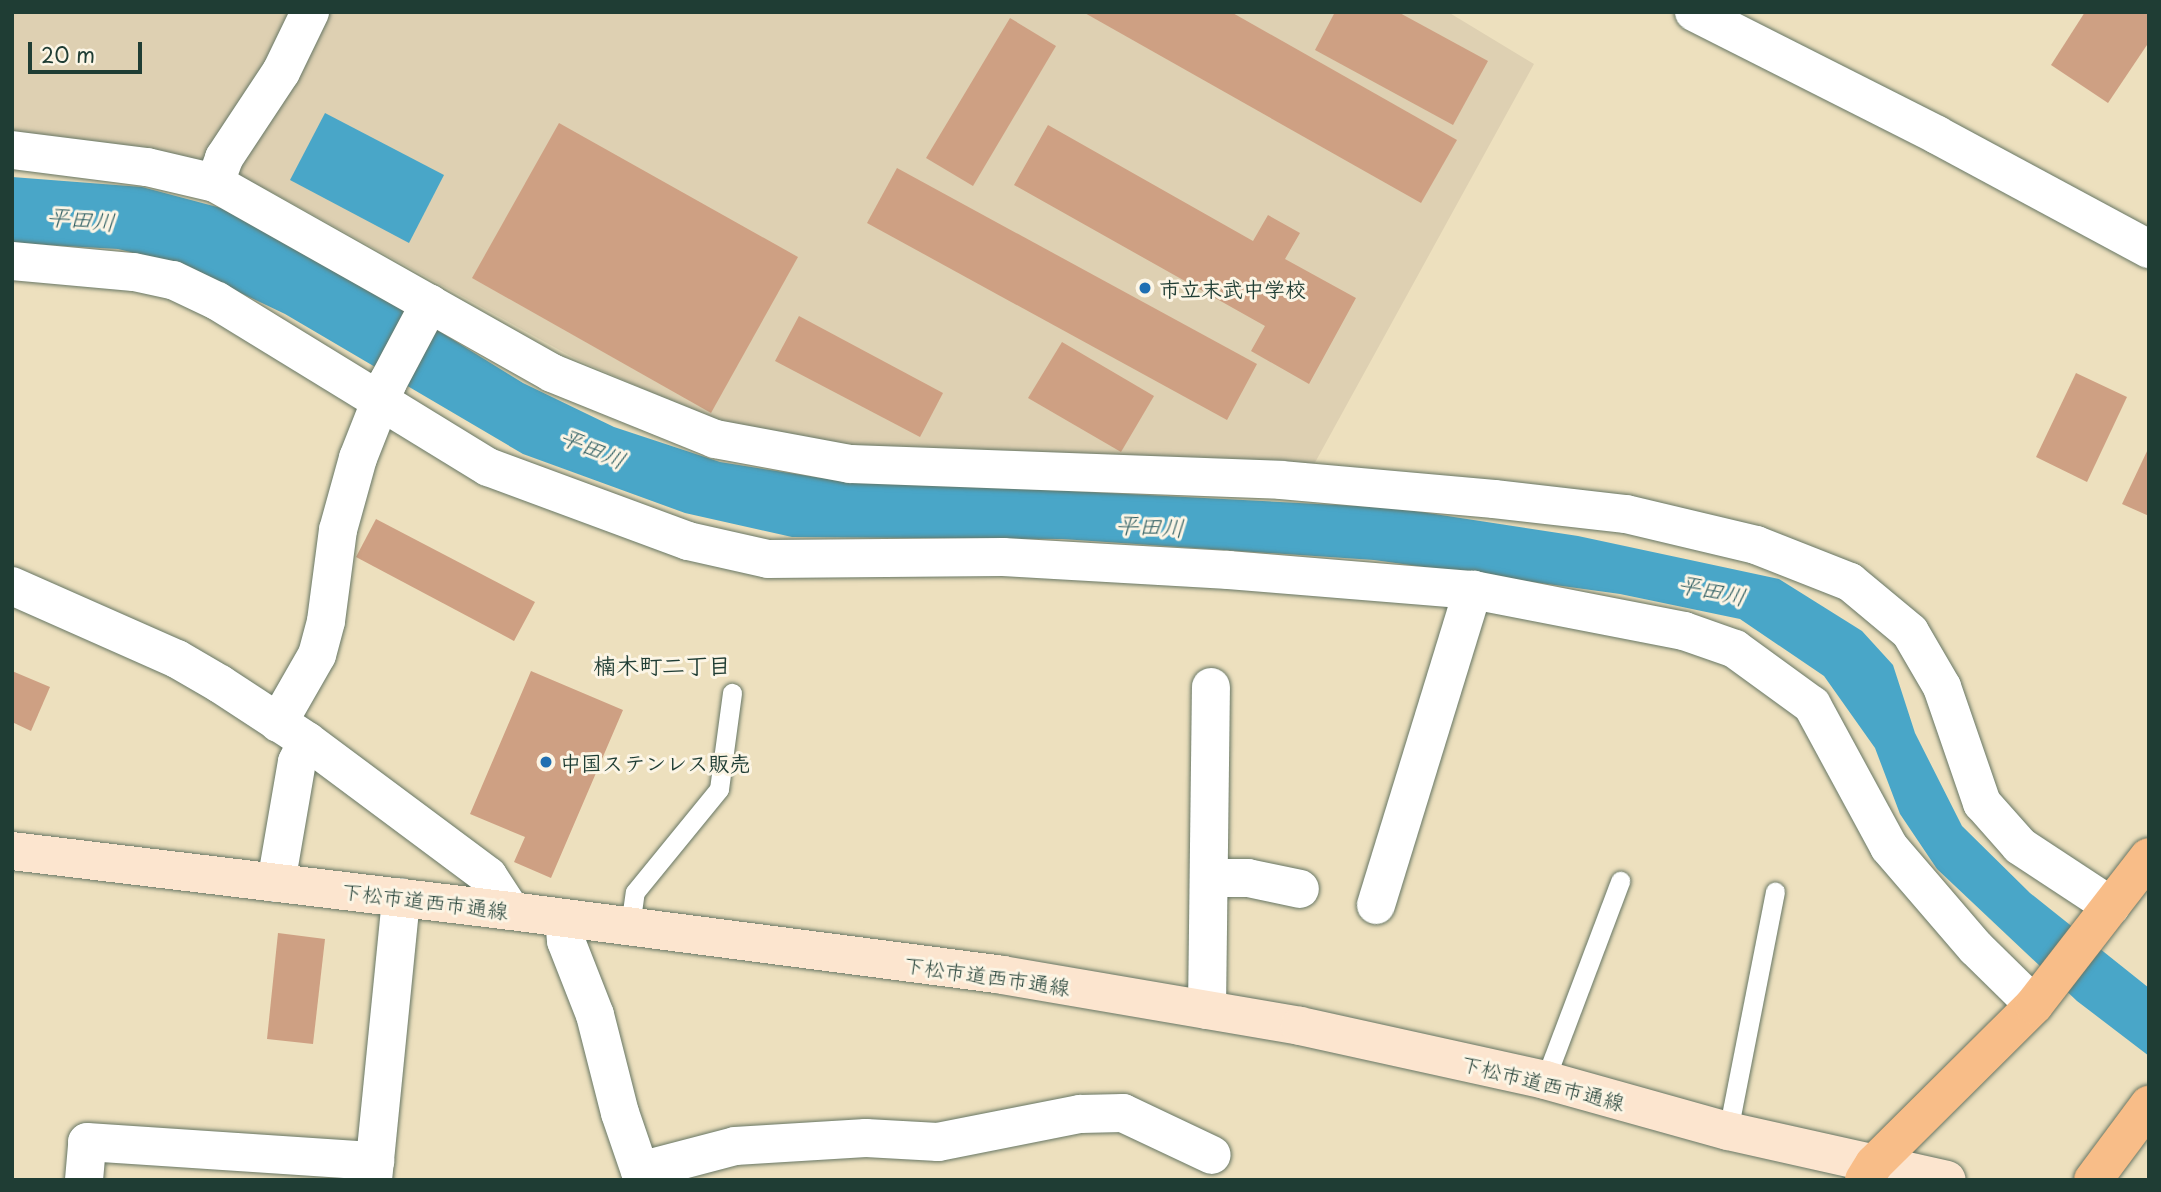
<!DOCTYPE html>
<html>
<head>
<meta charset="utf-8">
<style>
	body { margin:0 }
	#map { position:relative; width:2161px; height:1192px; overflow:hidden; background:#ede0be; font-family:"Playpen Sans","Klee One",sans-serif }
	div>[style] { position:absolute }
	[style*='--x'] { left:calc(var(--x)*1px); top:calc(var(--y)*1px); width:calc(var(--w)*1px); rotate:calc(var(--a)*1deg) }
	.built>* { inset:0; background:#ded0b2 }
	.water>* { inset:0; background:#49a6c8 }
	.building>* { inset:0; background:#cea083 }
	.roads { filter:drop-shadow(0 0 2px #677664) drop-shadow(0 0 2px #677664) }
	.lane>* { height:19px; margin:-9.5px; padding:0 9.5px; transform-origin:9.5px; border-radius:9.5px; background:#fff }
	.street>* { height:38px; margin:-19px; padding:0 19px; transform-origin:19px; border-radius:19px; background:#fff }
	.secondary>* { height:38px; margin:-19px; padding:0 19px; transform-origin:19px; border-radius:19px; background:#fce5cf }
	.highway>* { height:38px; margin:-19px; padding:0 19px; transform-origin:19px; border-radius:19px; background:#f8bd88 }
	.dots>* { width:19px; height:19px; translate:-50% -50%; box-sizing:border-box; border:4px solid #fcf5e5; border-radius:50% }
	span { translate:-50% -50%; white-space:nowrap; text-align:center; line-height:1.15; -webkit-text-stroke:6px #fcf5e5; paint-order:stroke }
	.poi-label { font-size:21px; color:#1f3d34; font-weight:700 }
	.left { translate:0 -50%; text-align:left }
	.street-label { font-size:21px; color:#1f3d34 }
	.water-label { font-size:23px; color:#2c5c60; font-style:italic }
	.neighbourhood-label { font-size:23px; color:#1f3d34; font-weight:700 }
	.frame { position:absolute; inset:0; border:14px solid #1f3d34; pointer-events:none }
	.scale { position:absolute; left:28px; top:42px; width:114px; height:32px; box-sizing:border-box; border:4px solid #1f3d34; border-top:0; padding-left:9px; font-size:21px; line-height:24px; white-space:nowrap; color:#1f3d34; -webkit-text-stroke:5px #fcf5e5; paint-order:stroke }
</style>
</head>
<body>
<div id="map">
	<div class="built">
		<i style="clip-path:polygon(12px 12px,1448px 12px,1534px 64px,1312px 468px,859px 446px,721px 423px,574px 358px,272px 192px,195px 160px,12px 135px)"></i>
	</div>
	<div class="water">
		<i style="clip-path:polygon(325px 113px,444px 175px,409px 243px,290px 180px)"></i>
		<i style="clip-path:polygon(12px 177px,142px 187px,221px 208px,277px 231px,523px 383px,614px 427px,720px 462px,821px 478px,1395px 508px,1578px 536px,1779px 579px,1862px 631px,1893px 665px,1915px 733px,1962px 826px,2030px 893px,2149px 988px,2149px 1056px,2077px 1001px,1937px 869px,1900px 814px,1875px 748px,1824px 676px,1740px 619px,1620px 594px,1374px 560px,1062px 539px,792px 537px,685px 513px,523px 454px,285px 314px,180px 264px,118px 249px,12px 243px)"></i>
	</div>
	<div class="building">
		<i style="clip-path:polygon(1083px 12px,1231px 12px,1457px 140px,1421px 203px)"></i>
		<i style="clip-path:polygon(1335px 12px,1398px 12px,1488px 61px,1453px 125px,1315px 50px)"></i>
		<i style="clip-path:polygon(2085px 12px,2149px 12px,2149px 42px,2108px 103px,2051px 65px)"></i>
		<i style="clip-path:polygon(1010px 18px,1056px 46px,973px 186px,926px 158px)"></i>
		<i style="clip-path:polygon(559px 123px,798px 257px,711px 413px,472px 278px)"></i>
		<i style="clip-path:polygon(1048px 125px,1253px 241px,1268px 215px,1300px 233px,1285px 259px,1356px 298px,1309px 384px,1251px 351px,1265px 326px,1014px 185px)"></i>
		<i style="clip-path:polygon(897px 168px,1257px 364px,1227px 420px,867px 223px)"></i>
		<i style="clip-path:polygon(799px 316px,943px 393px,920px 437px,775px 361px)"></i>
		<i style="clip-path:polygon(1062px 342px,1154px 396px,1121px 452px,1028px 398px)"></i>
		<i style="clip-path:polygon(2076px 373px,2127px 397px,2087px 482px,2036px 457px)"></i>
		<i style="clip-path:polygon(2149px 447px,2149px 516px,2122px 504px)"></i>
		<i style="clip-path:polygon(376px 519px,535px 602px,514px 641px,356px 557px)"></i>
		<i style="clip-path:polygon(12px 671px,50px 687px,31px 731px,12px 722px)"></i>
		<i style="clip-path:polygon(531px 671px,623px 710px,551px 878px,514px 862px,525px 837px,470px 814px)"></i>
		<i style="clip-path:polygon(278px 933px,325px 939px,313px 1044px,267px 1039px)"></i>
	</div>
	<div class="roads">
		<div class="lane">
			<i style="--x:630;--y:926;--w:34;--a:-82"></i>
			<i style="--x:635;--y:892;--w:133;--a:-50.8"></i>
			<i style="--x:719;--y:789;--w:97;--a:-82.3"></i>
			<i style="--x:1545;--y:1080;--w:213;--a:-69.3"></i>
			<i style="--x:1728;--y:1131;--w:244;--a:-78.9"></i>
		</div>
		<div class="street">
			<i style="--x:1694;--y:12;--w:272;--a:26.8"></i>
			<i style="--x:1937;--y:135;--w:241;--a:28.3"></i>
			<i style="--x:12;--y:150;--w:136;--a:7.2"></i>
			<i style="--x:147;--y:167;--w:70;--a:13.2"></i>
			<i style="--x:215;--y:183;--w:387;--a:29.4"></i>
			<i style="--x:552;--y:373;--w:176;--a:22"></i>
			<i style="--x:715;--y:439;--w:137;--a:10.5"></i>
			<i style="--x:850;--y:464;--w:431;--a:2.1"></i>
			<i style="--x:1281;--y:480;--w:214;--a:5.1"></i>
			<i style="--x:1494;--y:499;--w:133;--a:6.5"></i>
			<i style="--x:1626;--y:514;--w:134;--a:13.4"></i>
			<i style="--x:1756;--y:545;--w:101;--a:21.5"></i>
			<i style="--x:1850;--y:582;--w:78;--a:39.8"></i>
			<i style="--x:1910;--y:632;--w:64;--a:59.8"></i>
			<i style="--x:1942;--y:687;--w:123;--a:71"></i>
			<i style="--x:1982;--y:803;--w:57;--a:48.5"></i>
			<i style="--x:2020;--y:846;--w:109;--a:33.4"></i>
			<i style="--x:215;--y:183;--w:27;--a:-70"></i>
			<i style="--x:224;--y:158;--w:103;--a:-56.5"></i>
			<i style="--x:281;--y:72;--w:67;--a:-64.2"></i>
			<i style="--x:12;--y:261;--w:122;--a:5.2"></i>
			<i style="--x:134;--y:272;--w:40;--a:12"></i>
			<i style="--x:173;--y:280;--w:49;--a:25.5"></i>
			<i style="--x:217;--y:301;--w:318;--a:31.5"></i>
			<i style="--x:488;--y:467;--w:213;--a:20.3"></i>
			<i style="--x:688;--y:541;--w:82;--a:12.7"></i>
			<i style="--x:768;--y:559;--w:235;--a:-0.5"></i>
			<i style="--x:1003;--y:557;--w:226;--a:3.3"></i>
			<i style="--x:1229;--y:570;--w:245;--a:4.7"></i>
			<i style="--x:1473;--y:590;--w:215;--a:11"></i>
			<i style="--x:1684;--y:631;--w:54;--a:19.4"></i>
			<i style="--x:1735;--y:649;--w:95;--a:36"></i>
			<i style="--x:1812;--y:705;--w:162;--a:61.5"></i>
			<i style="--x:1889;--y:847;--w:133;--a:49.3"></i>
			<i style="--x:1976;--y:948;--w:81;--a:44.5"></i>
			<i style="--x:12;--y:586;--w:180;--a:23.9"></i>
			<i style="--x:177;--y:659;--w:50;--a:30.2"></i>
			<i style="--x:220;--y:684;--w:104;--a:33.2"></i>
			<i style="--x:307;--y:741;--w:226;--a:36.7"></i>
			<i style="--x:488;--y:876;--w:42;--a:56.7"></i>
			<i style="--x:278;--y:723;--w:78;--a:-60.2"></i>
			<i style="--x:317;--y:655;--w:35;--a:-75"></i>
			<i style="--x:326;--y:621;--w:92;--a:-82.5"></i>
			<i style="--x:338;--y:530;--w:75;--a:-74.5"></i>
			<i style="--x:358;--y:458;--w:82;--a:-68.5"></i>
			<i style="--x:388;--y:382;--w:89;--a:-62"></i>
			<i style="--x:1209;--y:878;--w:39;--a:0"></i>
			<i style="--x:1248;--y:878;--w:53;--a:11.9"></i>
			<i style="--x:276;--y:883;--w:123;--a:-80.2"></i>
			<i style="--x:297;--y:762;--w:23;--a:-65"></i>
			<i style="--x:1376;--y:905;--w:330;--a:-72.9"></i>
			<i style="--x:564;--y:918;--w:23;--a:85"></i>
			<i style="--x:566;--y:941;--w:79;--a:68.6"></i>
			<i style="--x:595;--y:1015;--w:101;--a:75.7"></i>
			<i style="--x:620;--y:1113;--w:71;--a:71.1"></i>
			<i style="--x:1207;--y:1010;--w:323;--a:-89.3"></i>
			<i style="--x:640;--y:1171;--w:98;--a:-14.7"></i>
			<i style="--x:735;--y:1146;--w:131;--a:-3.5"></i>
			<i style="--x:866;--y:1138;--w:72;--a:3.2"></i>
			<i style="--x:938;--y:1142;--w:145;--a:-11.2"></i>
			<i style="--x:1080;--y:1114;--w:43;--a:-1.3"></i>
			<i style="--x:1123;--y:1113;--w:98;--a:25.3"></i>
			<i style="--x:84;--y:1180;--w:38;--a:-85"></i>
			<i style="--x:87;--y:1142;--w:289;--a:3.8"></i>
			<i style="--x:373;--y:1180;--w:284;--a:-84.3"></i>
		</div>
		<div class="secondary">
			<i style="--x:12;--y:851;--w:503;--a:6.86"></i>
			<i style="--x:511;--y:911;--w:495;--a:7.4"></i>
			<i style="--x:1002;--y:975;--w:302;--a:9.7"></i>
			<i style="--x:1300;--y:1026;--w:251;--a:12.4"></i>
			<i style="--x:1545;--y:1080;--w:190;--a:15.6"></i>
			<i style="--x:1728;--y:1131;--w:224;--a:12.6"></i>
		</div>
		<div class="highway">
			<i style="--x:1864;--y:1180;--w:19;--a:-58"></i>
			<i style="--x:1874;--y:1164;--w:226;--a:-44.8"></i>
			<i style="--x:2034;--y:1005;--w:187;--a:-52.2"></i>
			<i style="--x:2093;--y:1180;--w:94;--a:-53.3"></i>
		</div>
	</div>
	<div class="dots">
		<i style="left:1145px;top:288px;background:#1f6fb2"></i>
		<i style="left:546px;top:762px;background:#1f6fb2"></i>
	</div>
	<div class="poi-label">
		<span class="left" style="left:1159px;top:288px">市立末武中学校</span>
		<span class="left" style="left:560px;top:762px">中国ステンレス販売</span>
	</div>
	<div class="street-label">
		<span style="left:425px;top:900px;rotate:7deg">下松市道西市通線</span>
		<span style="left:987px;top:975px;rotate:8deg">下松市道西市通線</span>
		<span style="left:1543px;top:1082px;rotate:14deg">下松市道西市通線</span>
	</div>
	<div class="water-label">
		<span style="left:81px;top:219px;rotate:5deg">平田川</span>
		<span style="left:593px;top:448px;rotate:23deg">平田川</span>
		<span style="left:1150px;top:526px;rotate:3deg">平田川</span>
		<span style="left:1712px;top:590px;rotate:12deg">平田川</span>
	</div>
	<div class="neighbourhood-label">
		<span style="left:662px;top:665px">楠木町二丁目</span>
	</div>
	<div class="frame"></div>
	<div class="scale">20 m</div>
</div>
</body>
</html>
